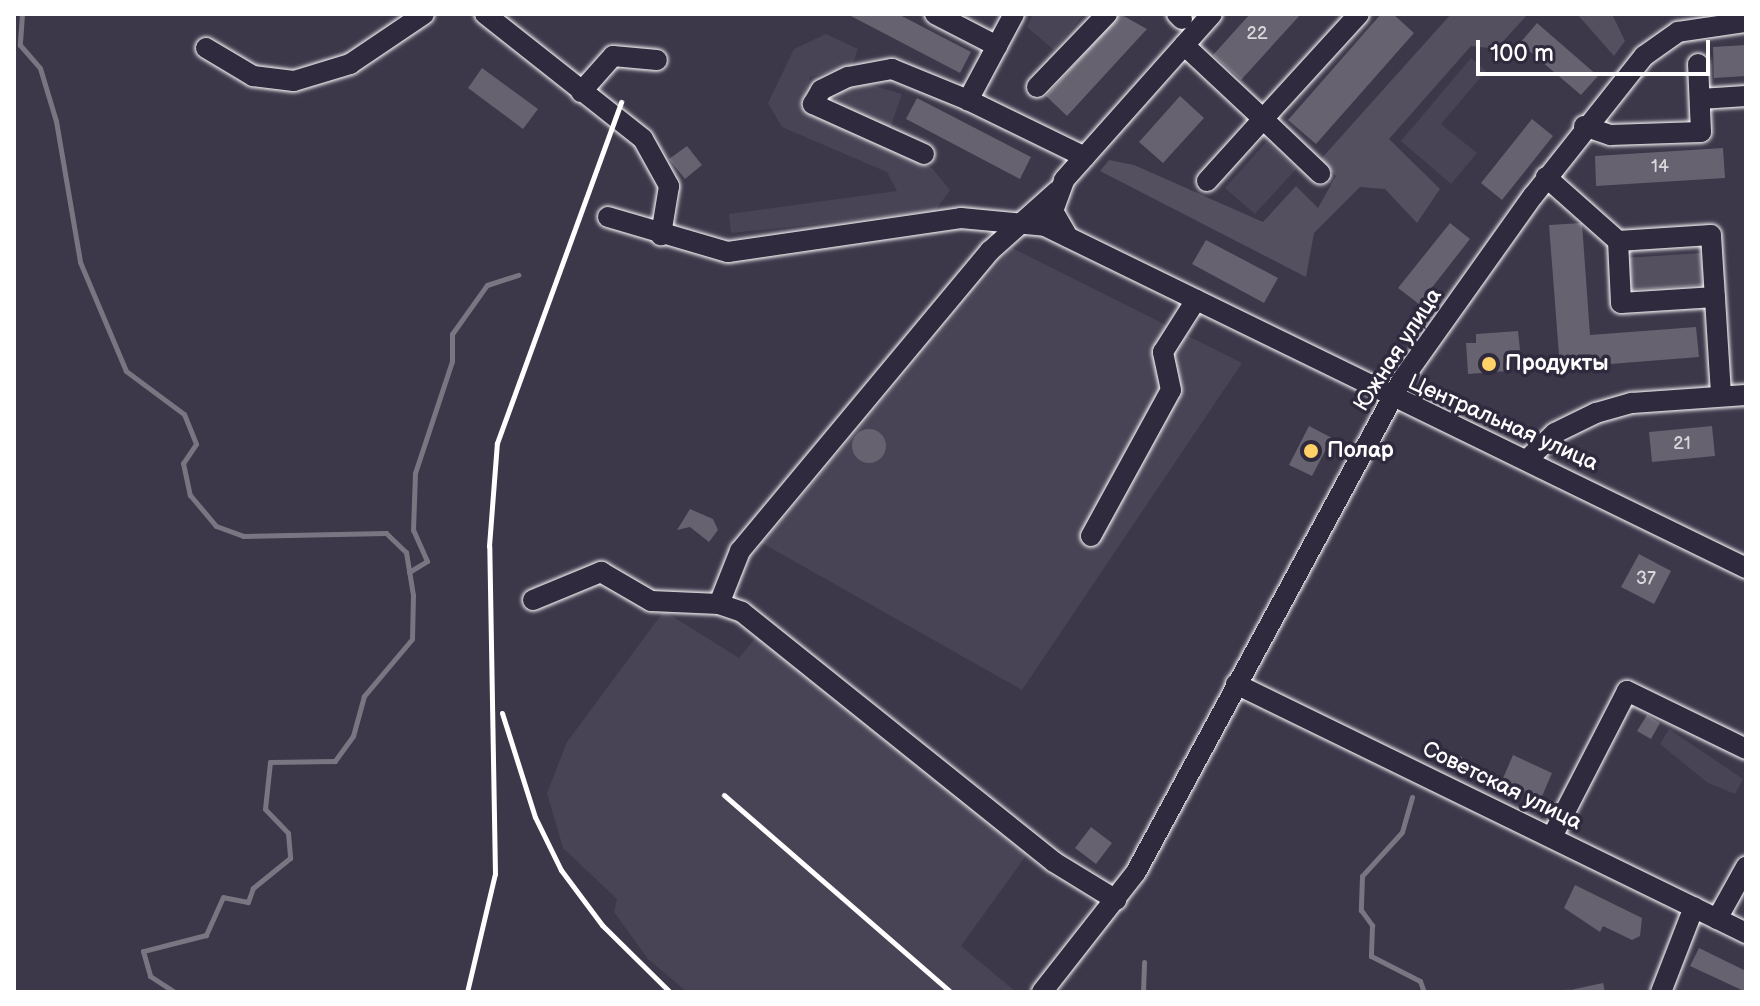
<!DOCTYPE html>
<html>
<head>
<meta charset="utf-8">
<style>
	body { margin:0 }
	#map { position:relative; width:1760px; height:1006px; overflow:hidden; background:#3c3749; font-family:"Balsamiq Sans",sans-serif }
	div>[style] { position:absolute }
	[style*='--x'] { left:calc(var(--x)*1px); top:calc(var(--y)*1px); width:calc(var(--w)*1px); rotate:calc(var(--a)*1deg) }
	.built>* { inset:0; background:#494455 }
	.green>* { inset:0; background:#555060 }
	.stream>* { height:5px; margin:-2.5px; padding:0 2.5px; transform-origin:2.5px; border-radius:2.5px; background:#797682 }
	.building>* { inset:0; background:#666270 }
	.round { border-radius:50% }
	.roads { filter:drop-shadow(0 0 2px #fff) drop-shadow(0 0 2px #fff) }
	.minor>* { height:20px; margin:-10px; padding:0 10px; transform-origin:10px; border-radius:10px; background:#2f2a3d }
	.rail>* { height:5px; margin:-2.5px; padding:0 2.5px; transform-origin:2.5px; border-radius:2.5px; background:#fff }
	.dots>* { width:22px; height:22px; translate:-50% -50%; box-sizing:border-box; border:4px solid #2f2a3d; border-radius:50% }
	span { translate:-50% -50%; white-space:nowrap; text-align:center; line-height:1.15; -webkit-text-stroke:7px #2f2a3d; paint-order:stroke }
	.number-label { font-size:18px; color:#d9d8db }
	.number-label span { -webkit-text-stroke-width:0 }
	.street-label { font-size:22px; color:#fff }
	.poi-label { font-size:22px; color:#fff; font-weight:700 }
	.left { translate:0 -50%; text-align:left }
	.frame { position:absolute; inset:0; border:16px solid #fff; pointer-events:none }
	.scale { position:absolute; left:1476px; top:40px; width:234px; height:36px; box-sizing:border-box; border:4px solid #fff; border-top:0; padding-left:10px; font-size:24px; line-height:28px; white-space:nowrap; color:#fff; -webkit-text-stroke:6px #2f2a3d; paint-order:stroke }
</style>
</head>
<body>
<div id="map">
	<div class="built">
		<i style="clip-path:polygon(1033px 14px,1084px 14px,1054px 50px,1027px 27px)"></i>
		<i style="clip-path:polygon(826px 34px,858px 49px,852px 66px,810px 77px,800px 107px,932px 168px,950px 190px,935px 211px,731px 233px,729px 214px,897px 191px,887px 172px,782px 127px,768px 103px,794px 49px)"></i>
		<i style="clip-path:polygon(1471px 58px,1486px 71px,1441px 124px,1477px 153px,1451px 184px,1401px 141px)"></i>
		<i style="clip-path:polygon(868px 84px,902px 94px,889px 131px,832px 105px,841px 90px)"></i>
		<i style="clip-path:polygon(1266px 142px,1296px 169px,1255px 214px,1225px 188px)"></i>
		<i style="clip-path:polygon(1012px 248px,1242px 363px,1022px 690px,762px 543px)"></i>
		<i style="clip-path:polygon(664px 611px,739px 658px,757px 636px,1030px 850px,961px 946px,1016px 992px,687px 992px,648px 959px,614px 912px,617px 899px,563px 848px,547px 793px,567px 742px)"></i>
		<i style="clip-path:polygon(1669px 729px,1743px 779px,1735px 794px,1708px 783px,1660px 744px)"></i>
	</div>
	<div class="green">
		<i style="clip-path:polygon(1451px 14px,1528px 14px,1496px 49px,1471px 46px,1389px 139px,1440px 189px,1417px 223px,1385px 189px,1360px 187px,1314px 233px,1306px 277px,1100px 171px,1109px 160px,1134px 165px,1263px 222px,1296px 186px,1318px 208px,1336px 176px,1321px 159px)"></i>
		<i style="clip-path:polygon(1577px 14px,1612px 14px,1625px 41px,1614px 56px)"></i>
		<i style="clip-path:polygon(1701px 253px,1703px 285px,1627px 290px,1625px 258px)"></i>
	</div>
	<div class="stream">
		<i style="--x:22;--y:14;--w:31;--a:94"></i>
		<i style="--x:20;--y:45;--w:30;--a:49"></i>
		<i style="--x:40;--y:68;--w:55;--a:73.2"></i>
		<i style="--x:56;--y:121;--w:143;--a:80.3"></i>
		<i style="--x:80;--y:262;--w:118;--a:67.1"></i>
		<i style="--x:126;--y:371;--w:72;--a:36.6"></i>
		<i style="--x:184;--y:414;--w:32;--a:68"></i>
		<i style="--x:196;--y:444;--w:23;--a:124"></i>
		<i style="--x:183;--y:463;--w:33;--a:78"></i>
		<i style="--x:190;--y:495;--w:40;--a:50"></i>
		<i style="--x:216;--y:526;--w:29;--a:20"></i>
		<i style="--x:243;--y:536;--w:143;--a:-1.2"></i>
		<i style="--x:386;--y:533;--w:28;--a:44"></i>
		<i style="--x:406;--y:552;--w:44;--a:80.8"></i>
		<i style="--x:413;--y:595;--w:44;--a:91.3"></i>
		<i style="--x:412;--y:639;--w:75;--a:130.1"></i>
		<i style="--x:364;--y:696;--w:41;--a:105.4"></i>
		<i style="--x:353;--y:736;--w:31;--a:126"></i>
		<i style="--x:335;--y:761;--w:65;--a:179.1"></i>
		<i style="--x:270;--y:762;--w:47;--a:96.1"></i>
		<i style="--x:265;--y:809;--w:33;--a:46"></i>
		<i style="--x:288;--y:833;--w:25;--a:85"></i>
		<i style="--x:290;--y:858;--w:48;--a:141"></i>
		<i style="--x:253;--y:888;--w:15;--a:110"></i>
		<i style="--x:248;--y:902;--w:25;--a:-169"></i>
		<i style="--x:223;--y:897;--w:42;--a:114.1"></i>
		<i style="--x:206;--y:935;--w:65;--a:165.7"></i>
		<i style="--x:143;--y:951;--w:26;--a:74"></i>
		<i style="--x:150;--y:976;--w:30;--a:33"></i>
		<i style="--x:409;--y:572;--w:21;--a:-31"></i>
		<i style="--x:427;--y:561;--w:34;--a:-114"></i>
		<i style="--x:413;--y:530;--w:57;--a:-88"></i>
		<i style="--x:415;--y:473;--w:118;--a:-71.7"></i>
		<i style="--x:452;--y:361;--w:27;--a:-90"></i>
		<i style="--x:452;--y:334;--w:60;--a:-54.5"></i>
		<i style="--x:487;--y:285;--w:33;--a:-18"></i>
		<i style="--x:1432;--y:757;--w:27;--a:2"></i>
		<i style="--x:1412;--y:797;--w:36;--a:106"></i>
		<i style="--x:1402;--y:832;--w:59;--a:132.3"></i>
		<i style="--x:1362;--y:876;--w:34;--a:92"></i>
		<i style="--x:1361;--y:910;--w:19;--a:54"></i>
		<i style="--x:1372;--y:925;--w:31;--a:92"></i>
		<i style="--x:1371;--y:956;--w:55;--a:27"></i>
		<i style="--x:1420;--y:981;--w:12;--a:70"></i>
		<i style="--x:1143;--y:992;--w:30;--a:-88"></i>
	</div>
	<div class="building">
		<i style="clip-path:polygon(847px 14px,898px 14px,971px 52px,960px 73px)"></i>
		<i style="clip-path:polygon(1120px 14px,1147px 29px,1067px 116px,1046px 96px)"></i>
		<i style="clip-path:polygon(1250px 14px,1301px 14px,1241px 80px,1213px 55px)"></i>
		<i style="clip-path:polygon(1381px 14px,1393px 14px,1414px 33px,1316px 144px,1288px 120px)"></i>
		<i style="clip-path:polygon(1537px 23px,1598px 76px,1581px 95px,1520px 43px)"></i>
		<i style="clip-path:polygon(1746px 45px,1746px 76px,1714px 78px,1713px 47px)"></i>
		<i style="clip-path:polygon(482px 68px,538px 109px,523px 129px,468px 88px)"></i>
		<i style="clip-path:polygon(1180px 96px,1204px 118px,1163px 163px,1139px 142px)"></i>
		<i style="clip-path:polygon(917px 98px,1031px 157px,1020px 179px,906px 119px)"></i>
		<i style="clip-path:polygon(1532px 119px,1553px 136px,1502px 200px,1481px 183px)"></i>
		<i style="clip-path:polygon(687px 146px,702px 165px,685px 179px,669px 159px)"></i>
		<i style="clip-path:polygon(1723px 148px,1725px 178px,1596px 186px,1595px 156px)"></i>
		<i style="clip-path:polygon(1450px 223px,1470px 239px,1419px 304px,1398px 288px)"></i>
		<i style="clip-path:polygon(1582px 223px,1590px 335px,1696px 327px,1699px 357px,1560px 368px,1549px 225px)"></i>
		<i style="clip-path:polygon(1206px 240px,1278px 278px,1264px 303px,1192px 264px)"></i>
		<i style="clip-path:polygon(1518px 331px,1520px 350px,1506px 351px,1508px 371px,1468px 374px,1466px 343px,1476px 343px,1476px 334px)"></i>
		<i style="clip-path:polygon(1309px 426px,1332px 438px,1312px 476px,1289px 465px)"></i>
		<i style="clip-path:polygon(1712px 426px,1715px 456px,1652px 462px,1649px 432px)"></i>
		<i class="round" style="left:852px;top:429px;width:34px;height:34px"></i>
		<i style="clip-path:polygon(690px 509px,713px 519px,718px 530px,709px 542px,690px 527px,677px 530px)"></i>
		<i style="clip-path:polygon(1639px 554px,1671px 571px,1654px 604px,1621px 587px)"></i>
		<i style="clip-path:polygon(1647px 715px,1660px 723px,1651px 739px,1637px 731px)"></i>
		<i style="clip-path:polygon(1513px 755px,1552px 773px,1540px 801px,1501px 783px)"></i>
		<i style="clip-path:polygon(1091px 827px,1112px 843px,1096px 864px,1075px 848px)"></i>
		<i style="clip-path:polygon(1575px 885px,1642px 918px,1640px 936px,1632px 940px,1603px 926px,1600px 932px,1564px 908px)"></i>
		<i style="clip-path:polygon(1699px 948px,1746px 971px,1746px 992px,1690px 966px)"></i>
		<i style="clip-path:polygon(1603px 983px,1605px 992px,1560px 989px,1570px 990px)"></i>
	</div>
	<div class="roads">
		<div class="minor">
			<i style="--x:485;--y:14;--w:201;--a:38.3"></i>
			<i style="--x:643;--y:139;--w:54;--a:61"></i>
			<i style="--x:669;--y:186;--w:50;--a:99.3"></i>
			<i style="--x:935;--y:14;--w:70;--a:27.3"></i>
			<i style="--x:1014;--y:14;--w:98;--a:118.1"></i>
			<i style="--x:968;--y:100;--w:130;--a:26"></i>
			<i style="--x:1177;--y:14;--w:7;--a:45"></i>
			<i style="--x:1184;--y:45;--w:108;--a:43.1"></i>
			<i style="--x:1263;--y:119;--w:142;--a:-47.6"></i>
			<i style="--x:206;--y:48;--w:55;--a:30.8"></i>
			<i style="--x:253;--y:76;--w:41;--a:7"></i>
			<i style="--x:294;--y:81;--w:59;--a:-16.9"></i>
			<i style="--x:350;--y:64;--w:89;--a:-34"></i>
			<i style="--x:1037;--y:87;--w:101;--a:-46.2"></i>
			<i style="--x:581;--y:92;--w:48;--a:-48.4"></i>
			<i style="--x:613;--y:56;--w:44;--a:5.2"></i>
			<i style="--x:1700;--y:99;--w:46;--a:-3.7"></i>
			<i style="--x:1584;--y:126;--w:28;--a:19"></i>
			<i style="--x:1610;--y:135;--w:91;--a:-1.9"></i>
			<i style="--x:1701;--y:132;--w:68;--a:-92.5"></i>
			<i style="--x:924;--y:154;--w:122;--a:-155.8"></i>
			<i style="--x:813;--y:104;--w:16;--a:-60"></i>
			<i style="--x:821;--y:90;--w:30;--a:-26"></i>
			<i style="--x:848;--y:77;--w:45;--a:-10.3"></i>
			<i style="--x:892;--y:69;--w:82;--a:22.2"></i>
			<i style="--x:1546;--y:177;--w:96;--a:41.6"></i>
			<i style="--x:1618;--y:241;--w:93;--a:-3.7"></i>
			<i style="--x:1711;--y:235;--w:161;--a:86.4"></i>
			<i style="--x:1207;--y:181;--w:84;--a:-47.9"></i>
			<i style="--x:1263;--y:119;--w:79;--a:43.5"></i>
			<i style="--x:608;--y:217;--w:125;--a:16.3"></i>
			<i style="--x:728;--y:252;--w:235;--a:-8.3"></i>
			<i style="--x:961;--y:218;--w:84;--a:5.4"></i>
			<i style="--x:1045;--y:226;--w:780;--a:26.01"></i>
			<i style="--x:1068;--y:237;--w:30;--a:-120"></i>
			<i style="--x:1053;--y:211;--w:33;--a:-70"></i>
			<i style="--x:1064;--y:180;--w:222;--a:-48.3"></i>
			<i style="--x:1618;--y:241;--w:62;--a:87.2"></i>
			<i style="--x:1621;--y:303;--w:94;--a:-3.7"></i>
			<i style="--x:1529;--y:458;--w:36;--a:-44"></i>
			<i style="--x:1555;--y:433;--w:46;--a:-26"></i>
			<i style="--x:1596;--y:413;--w:37;--a:-16"></i>
			<i style="--x:1632;--y:403;--w:114;--a:-4"></i>
			<i style="--x:1091;--y:536;--w:166;--a:-61.3"></i>
			<i style="--x:1171;--y:390;--w:39;--a:-102"></i>
			<i style="--x:1163;--y:352;--w:62;--a:-57.6"></i>
			<i style="--x:533;--y:600;--w:74;--a:-22.4"></i>
			<i style="--x:601;--y:572;--w:58;--a:30.1"></i>
			<i style="--x:651;--y:601;--w:68;--a:2.5"></i>
			<i style="--x:719;--y:604;--w:24;--a:19"></i>
			<i style="--x:742;--y:612;--w:400;--a:38.7"></i>
			<i style="--x:1054;--y:862;--w:73;--a:31.5"></i>
			<i style="--x:719;--y:604;--w:57;--a:-68.4"></i>
			<i style="--x:740;--y:551;--w:391;--a:-50.2"></i>
			<i style="--x:990;--y:251;--w:90;--a:-41.8"></i>
			<i style="--x:1236;--y:684;--w:568;--a:26.02"></i>
			<i style="--x:1552;--y:837;--w:164;--a:-62.8"></i>
			<i style="--x:1627;--y:691;--w:132;--a:26"></i>
			<i style="--x:1717;--y:919;--w:60;--a:-60.9"></i>
			<i style="--x:1042;--y:992;--w:152;--a:-51.9"></i>
			<i style="--x:1136;--y:872;--w:559;--a:-61.6"></i>
			<i style="--x:1402;--y:380;--w:226;--a:-54.6"></i>
			<i style="--x:1533;--y:196;--w:179;--a:-51.6"></i>
			<i style="--x:1644;--y:56;--w:42;--a:-35.2"></i>
			<i style="--x:1678;--y:32;--w:69;--a:-8.4"></i>
			<i style="--x:1661;--y:992;--w:91;--a:-68.8"></i>
		</div>
	</div>
	<div class="rail">
		<i style="--x:502;--y:713;--w:109;--a:72.4"></i>
		<i style="--x:535;--y:817;--w:59;--a:63.9"></i>
		<i style="--x:561;--y:870;--w:69;--a:53.3"></i>
		<i style="--x:602;--y:925;--w:95;--a:44.6"></i>
		<i style="--x:724;--y:795;--w:301;--a:41"></i>
		<i style="--x:467;--y:992;--w:121;--a:-76.7"></i>
		<i style="--x:495;--y:874;--w:328;--a:-91"></i>
		<i style="--x:489;--y:546;--w:103;--a:-85.6"></i>
		<i style="--x:497;--y:443;--w:363;--a:-70"></i>
	</div>
	<div class="dots">
		<i style="left:1489px;top:364px;background:#ffd166"></i>
		<i style="left:1311px;top:451px;background:#ffd166"></i>
	</div>
	<div class="number-label">
		<span style="left:1257px;top:34px">22</span>
		<span style="left:1660px;top:167px">14</span>
		<span style="left:1682px;top:444px">21</span>
		<span style="left:1646px;top:579px">37</span>
	</div>
	<div class="street-label">
		<span style="left:1398px;top:350px;rotate:-57deg">Южная улица</span>
		<span style="left:1503px;top:423px;rotate:24deg">Центральная улица</span>
		<span style="left:1502px;top:786px;rotate:26deg">Советская улица</span>
	</div>
	<div class="poi-label">
		<span class="left" style="left:1505px;top:364px">Продукты</span>
		<span class="left" style="left:1327px;top:451px">Полар</span>
	</div>
	<div class="frame"></div>
	<div class="scale">100 m</div>
</div>
</body>
</html>
